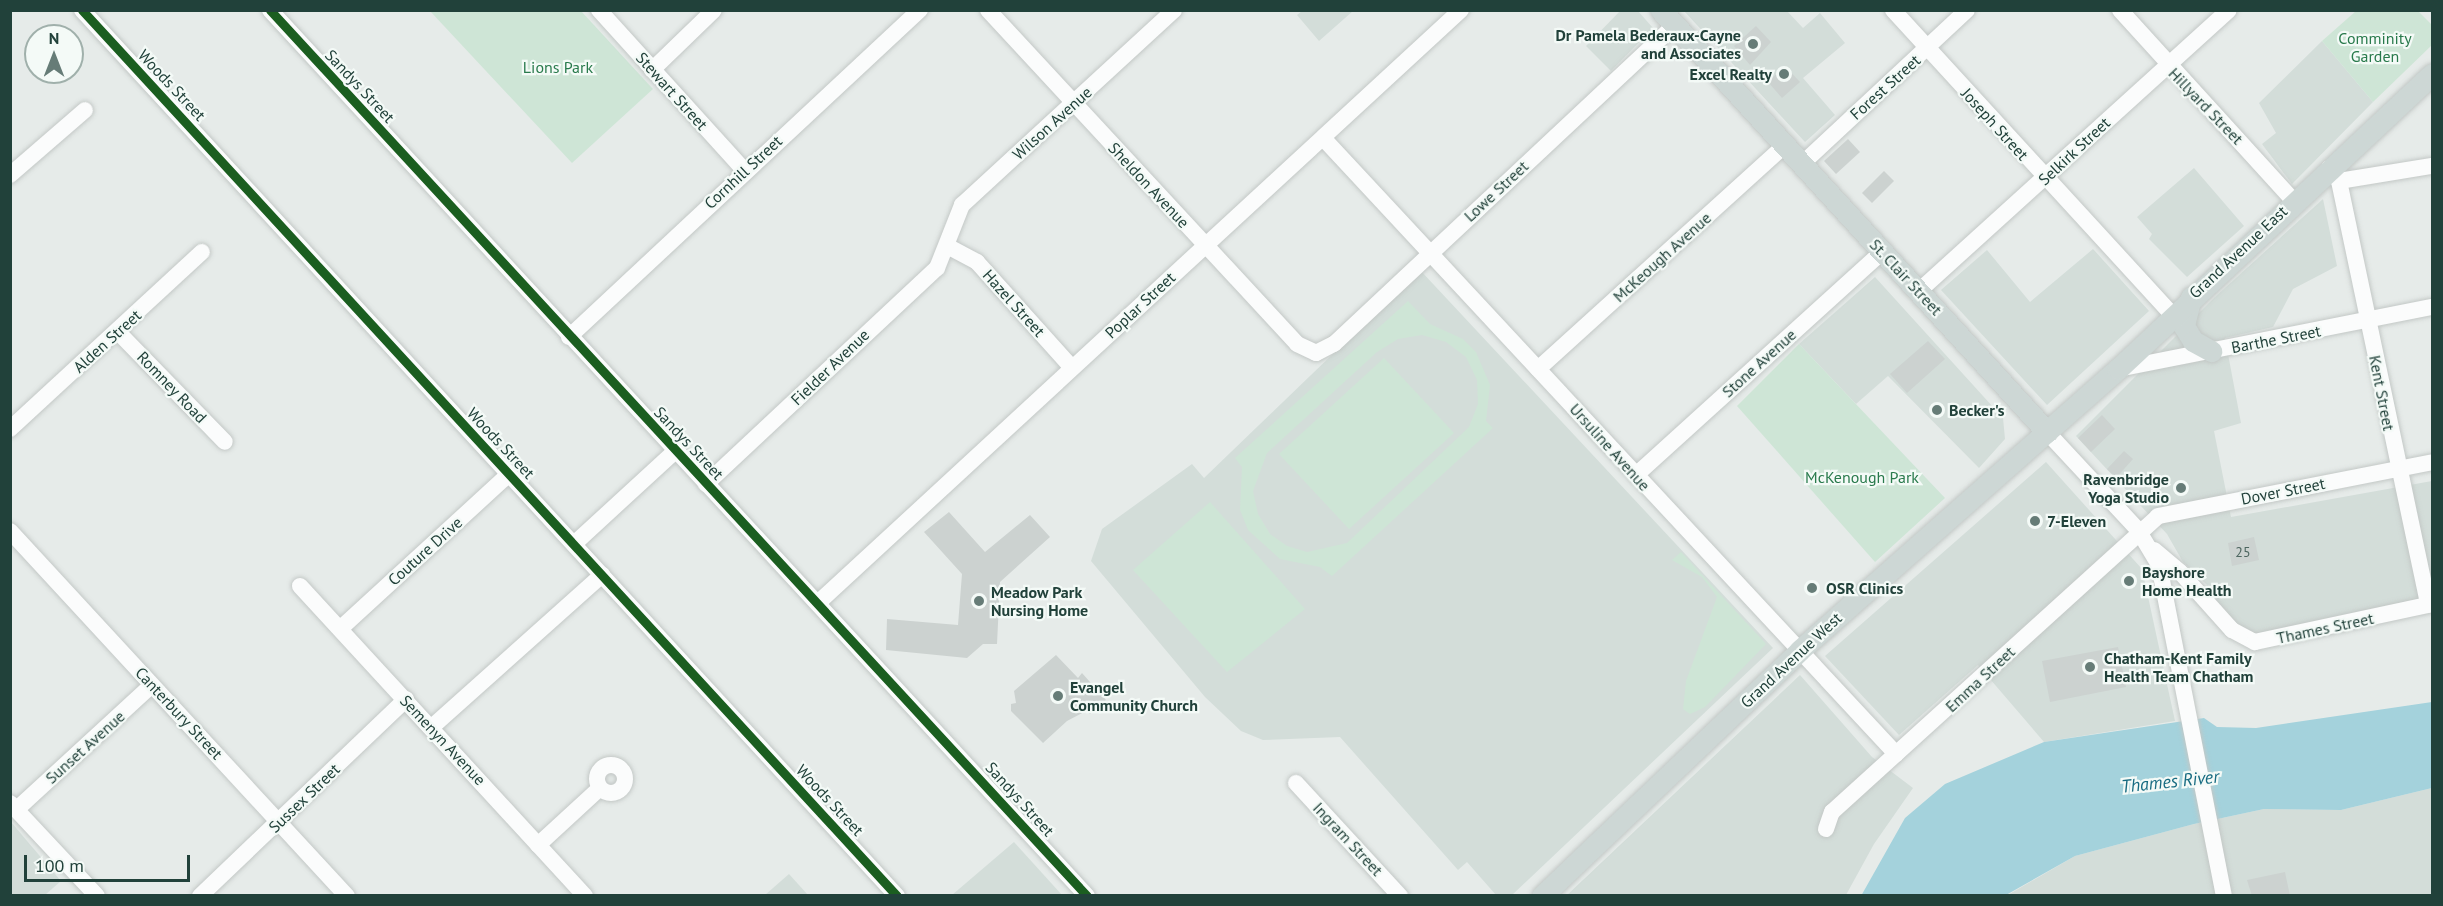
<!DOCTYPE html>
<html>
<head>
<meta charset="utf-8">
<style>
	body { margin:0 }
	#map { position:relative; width:2443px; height:906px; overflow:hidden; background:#e6ebe9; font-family:"PT Sans",sans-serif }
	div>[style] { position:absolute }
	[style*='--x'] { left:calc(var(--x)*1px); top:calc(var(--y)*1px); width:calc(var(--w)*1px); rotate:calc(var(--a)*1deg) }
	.built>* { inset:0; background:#d3ddd9 }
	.green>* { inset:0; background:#cee5d6 }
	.water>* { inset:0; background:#a4d2dc }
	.building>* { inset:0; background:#ccd2d0 }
	.roads { filter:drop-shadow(0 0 2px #c3c8c6) drop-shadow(0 0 2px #c3c8c6) }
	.minor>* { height:16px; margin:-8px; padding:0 8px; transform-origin:8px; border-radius:8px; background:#fbfcfc }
	.minor>.ring { margin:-8px; padding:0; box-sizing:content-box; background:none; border:16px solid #fbfcfc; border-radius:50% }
	.major>* { height:21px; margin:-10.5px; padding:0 10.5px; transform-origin:10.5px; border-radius:10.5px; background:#cdd7d5 }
	.cycleway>* { height:9px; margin:-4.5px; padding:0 4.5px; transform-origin:4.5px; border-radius:4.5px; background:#1b5e20 }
	.dots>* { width:16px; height:16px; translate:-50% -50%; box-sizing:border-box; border:3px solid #f4faf7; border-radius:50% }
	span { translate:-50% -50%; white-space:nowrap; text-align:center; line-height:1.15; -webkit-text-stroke:4.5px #f4faf7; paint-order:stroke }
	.number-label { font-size:14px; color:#4d6660 }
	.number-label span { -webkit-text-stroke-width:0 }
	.poi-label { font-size:16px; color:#21413a; font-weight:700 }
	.right { translate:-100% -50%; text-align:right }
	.left { translate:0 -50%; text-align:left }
	.park-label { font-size:16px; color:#297a4c }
	.street-label { font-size:16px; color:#21413a }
	.water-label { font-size:18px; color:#176b81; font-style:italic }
	.frame { position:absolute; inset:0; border:12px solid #21413a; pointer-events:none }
	.north { position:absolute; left:24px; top:24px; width:60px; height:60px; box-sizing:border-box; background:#f4faf7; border:2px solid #a0b0ab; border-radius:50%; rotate:0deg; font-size:16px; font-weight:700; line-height:24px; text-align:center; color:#21413a }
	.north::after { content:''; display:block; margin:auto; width:21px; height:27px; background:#667c77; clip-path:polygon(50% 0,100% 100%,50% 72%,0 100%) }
	.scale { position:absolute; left:24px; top:855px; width:166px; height:27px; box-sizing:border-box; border:3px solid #21413a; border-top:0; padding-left:8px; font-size:18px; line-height:21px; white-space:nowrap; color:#21413a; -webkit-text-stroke:4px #f4faf7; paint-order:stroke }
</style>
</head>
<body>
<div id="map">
	<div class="built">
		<i style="clip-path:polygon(1621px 10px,1638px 11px,1653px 28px,1611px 71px,1586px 46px)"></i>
		<i style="clip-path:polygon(1302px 11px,1302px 10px,1353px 11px,1319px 41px,1297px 15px)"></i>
		<i style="clip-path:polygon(1684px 11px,1787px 11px,1803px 28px,1820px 13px,1845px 43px,1803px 78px,1835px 115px,1805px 142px)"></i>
		<i style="clip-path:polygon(2322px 41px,2373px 102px,2292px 184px,2262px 144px,2276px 133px,2259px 103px)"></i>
		<i style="clip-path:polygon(2194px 168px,2244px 226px,2187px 277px,2149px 239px,2152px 234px,2137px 217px)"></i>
		<i style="clip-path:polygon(2323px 199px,2337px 266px,2293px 289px,2273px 327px,2225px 338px,2241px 423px,2214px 431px,2231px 517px,2432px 481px,2432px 596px,2256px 635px,2242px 633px,2212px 601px,2207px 585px,2183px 562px,2167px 534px,2076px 436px,2215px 297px)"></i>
		<i style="clip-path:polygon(2093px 249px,2149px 311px,2047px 405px,1941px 290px,1987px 250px,2030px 302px)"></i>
		<i style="clip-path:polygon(1420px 270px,1773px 648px,1512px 895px,1496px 895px,1467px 862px,1458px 870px,1340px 737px,1263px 740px,1241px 731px,1205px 697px,1091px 561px,1102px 529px,1192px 464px,1204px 478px)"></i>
		<i style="clip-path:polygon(1875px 277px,2003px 418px,2005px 439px,1979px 468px,1888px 376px,1856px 404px,1799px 344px)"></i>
		<i style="clip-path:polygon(2046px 462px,2142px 569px,2175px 721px,2044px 742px,1978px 665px,1899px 735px,1825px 656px)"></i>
		<i style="clip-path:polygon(1800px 675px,1872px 757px,1913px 788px,1874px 844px,1846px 895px,1566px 896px)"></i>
		<i style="clip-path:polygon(2432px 788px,2432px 895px,2006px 896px,2075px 856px,2194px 824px,2264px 809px,2341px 810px)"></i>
		<i style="clip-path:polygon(11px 822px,61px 881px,45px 895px,11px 895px)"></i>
		<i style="clip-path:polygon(1014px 842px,1062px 895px,952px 895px)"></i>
		<i style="clip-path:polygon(789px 874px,808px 895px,765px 895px)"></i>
	</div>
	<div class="green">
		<i style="clip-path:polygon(430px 11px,581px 11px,653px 89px,572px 163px)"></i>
		<i style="clip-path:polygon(2356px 11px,2418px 11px,2432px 25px,2432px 45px,2373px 102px,2322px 41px)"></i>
		<i style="clip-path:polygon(evenodd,1408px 301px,1430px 324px,1463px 339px,1476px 352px,1490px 385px,1486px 421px,1493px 428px,1332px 576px,1320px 567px,1280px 559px,1248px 530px,1240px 510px,1242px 467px,1235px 458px,1408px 301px,1422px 335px,1446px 342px,1466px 357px,1477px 380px,1478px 404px,1469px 427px,1347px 543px,1307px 552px,1287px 546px,1270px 534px,1258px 514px,1253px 491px,1267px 453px,1377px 352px,1398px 339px,1422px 335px)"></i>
		<i style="clip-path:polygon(1799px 344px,1945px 498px,1875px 562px,1737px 406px)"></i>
		<i style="clip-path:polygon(1384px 358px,1454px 433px,1349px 529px,1279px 454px)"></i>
		<i style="clip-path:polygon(1210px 502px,1305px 609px,1227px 672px,1133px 570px)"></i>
		<i style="clip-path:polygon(1681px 552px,1766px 644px,1705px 707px,1690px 714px,1683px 709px,1686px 681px,1717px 597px,1702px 577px,1672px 560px)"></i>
	</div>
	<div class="water">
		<i style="clip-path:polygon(2432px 702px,2432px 788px,2341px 810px,2264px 809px,2194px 824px,2075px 856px,2006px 895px,1861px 896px,1905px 818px,1945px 784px,2044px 742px,2204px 718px,2217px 727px,2256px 728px)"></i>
	</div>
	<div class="building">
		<i style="clip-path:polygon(1756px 26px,1771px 42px,1750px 65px,1734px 46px)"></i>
		<i style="clip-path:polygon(1785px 66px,1800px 82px,1782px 98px,1768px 82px)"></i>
		<i style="clip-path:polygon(1848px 139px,1860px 152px,1836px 174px,1824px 161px)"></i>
		<i style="clip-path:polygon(1884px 171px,1894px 181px,1872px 203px,1862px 193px)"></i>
		<i style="clip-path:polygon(1928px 341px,1945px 359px,1907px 393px,1890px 374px)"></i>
		<i style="clip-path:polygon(2102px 415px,2115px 429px,2091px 452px,2078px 438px)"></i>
		<i style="clip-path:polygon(2124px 451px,2133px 459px,2116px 478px,2107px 469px)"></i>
		<i style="clip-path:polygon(949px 512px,985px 552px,1030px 515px,1050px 537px,1000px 582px,997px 644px,983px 644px,967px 658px,886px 650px,887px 619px,958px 625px,962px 574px,924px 532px)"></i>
		<i style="clip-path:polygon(2254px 537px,2259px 560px,2232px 566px,2228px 543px)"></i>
		<i style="clip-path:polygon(2118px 647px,2126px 687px,2050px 702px,2042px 661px)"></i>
		<i style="clip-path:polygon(1056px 655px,1078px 678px,1082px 673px,1106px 700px,1090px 714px,1086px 711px,1067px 721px,1043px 743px,1011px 711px,1011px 704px,1016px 703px,1014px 691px)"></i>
		<i style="clip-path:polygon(2285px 872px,2290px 896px,2252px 896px,2247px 880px)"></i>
	</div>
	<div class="roads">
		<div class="minor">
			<i style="--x:82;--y:10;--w:1204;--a:47.39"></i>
			<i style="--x:270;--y:10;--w:1205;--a:47.32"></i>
			<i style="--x:599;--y:10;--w:216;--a:47.8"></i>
			<i style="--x:988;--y:10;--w:455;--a:47.2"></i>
			<i style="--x:1297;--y:344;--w:21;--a:25"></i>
			<i style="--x:1316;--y:353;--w:20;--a:-27"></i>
			<i style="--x:1334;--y:344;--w:467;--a:-43.1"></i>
			<i style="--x:1893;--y:10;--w:413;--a:47.5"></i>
			<i style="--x:2120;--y:10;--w:257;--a:47.7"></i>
			<i style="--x:652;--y:70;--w:86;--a:-44.1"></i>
			<i style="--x:1324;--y:139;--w:840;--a:47.07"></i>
			<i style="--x:1803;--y:163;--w:224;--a:-43"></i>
			<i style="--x:2329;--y:168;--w:16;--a:52"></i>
			<i style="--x:2339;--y:181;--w:433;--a:78.1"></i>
			<i style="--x:10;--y:175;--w:99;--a:-40.9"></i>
			<i style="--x:2339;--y:181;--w:94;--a:-9.2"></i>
			<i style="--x:949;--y:247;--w:32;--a:28"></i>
			<i style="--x:977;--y:262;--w:142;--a:48.1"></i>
			<i style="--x:1919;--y:291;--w:418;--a:-42.2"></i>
			<i style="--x:118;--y:332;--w:153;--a:45.8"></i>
			<i style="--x:569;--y:337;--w:480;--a:-43"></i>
			<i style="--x:1538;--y:369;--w:333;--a:-42.2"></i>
			<i style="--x:2118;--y:369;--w:320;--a:-11.2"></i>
			<i style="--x:10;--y:429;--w:261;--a:-42.7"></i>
			<i style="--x:2047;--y:432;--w:134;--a:47.1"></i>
			<i style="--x:2138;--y:530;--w:41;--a:59"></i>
			<i style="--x:2159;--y:565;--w:337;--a:78.9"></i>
			<i style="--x:1636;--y:475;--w:332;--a:-42.2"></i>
			<i style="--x:706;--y:484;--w:316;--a:-43.1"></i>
			<i style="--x:937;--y:268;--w:68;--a:-68.4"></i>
			<i style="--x:962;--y:205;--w:288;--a:-42.6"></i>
			<i style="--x:10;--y:531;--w:497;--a:47.3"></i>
			<i style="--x:574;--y:544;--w:137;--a:-42.6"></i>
			<i style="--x:2154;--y:550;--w:34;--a:40"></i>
			<i style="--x:2180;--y:572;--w:78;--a:48.1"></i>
			<i style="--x:2232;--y:630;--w:26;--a:28"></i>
			<i style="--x:2255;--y:642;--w:181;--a:-12.1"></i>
			<i style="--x:300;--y:586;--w:421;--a:47.4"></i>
			<i style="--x:820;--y:601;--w:872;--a:-42.68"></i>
			<i style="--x:341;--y:628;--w:228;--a:-42.5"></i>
			<i style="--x:433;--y:726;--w:227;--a:-41.8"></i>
			<i class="ring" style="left:597px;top:765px;width:12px;height:12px"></i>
			<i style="--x:1296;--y:783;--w:154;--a:47.4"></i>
			<i style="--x:10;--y:803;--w:127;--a:46.9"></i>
			<i style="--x:17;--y:809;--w:183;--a:-42.6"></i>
			<i style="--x:1826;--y:829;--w:18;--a:-71"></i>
			<i style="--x:1832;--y:812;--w:440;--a:-42.2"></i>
			<i style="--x:2158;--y:516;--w:279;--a:-11.1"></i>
			<i style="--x:538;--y:845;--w:84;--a:-42.6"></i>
			<i style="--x:200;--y:896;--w:285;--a:-43.7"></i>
		</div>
		<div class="major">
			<i style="--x:1661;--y:10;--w:572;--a:47.55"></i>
			<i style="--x:2191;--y:297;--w:30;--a:104"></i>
			<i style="--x:2184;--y:326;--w:17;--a:59"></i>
			<i style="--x:2193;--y:341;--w:21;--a:29"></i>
			<i style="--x:1542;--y:896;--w:356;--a:-43.6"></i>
			<i style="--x:1800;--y:650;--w:424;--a:-41.5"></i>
			<i style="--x:2118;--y:369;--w:431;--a:-43.2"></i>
		</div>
	</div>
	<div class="cycleway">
		<i style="--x:82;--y:10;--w:1204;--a:47.39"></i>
		<i style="--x:270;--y:10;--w:1205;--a:47.32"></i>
	</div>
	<div class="dots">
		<i style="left:1753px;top:44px;background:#667c77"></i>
		<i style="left:1784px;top:74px;background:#667c77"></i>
		<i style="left:1937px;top:410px;background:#667c77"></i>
		<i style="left:2181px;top:488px;background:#667c77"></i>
		<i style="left:2035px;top:521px;background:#667c77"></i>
		<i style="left:2129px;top:581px;background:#667c77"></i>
		<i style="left:1812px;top:588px;background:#667c77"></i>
		<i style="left:979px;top:601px;background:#667c77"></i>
		<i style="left:2090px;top:667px;background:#667c77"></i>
		<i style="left:1058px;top:696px;background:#667c77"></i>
	</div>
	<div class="number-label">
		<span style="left:2243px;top:552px">25</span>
	</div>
	<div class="poi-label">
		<span class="right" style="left:1741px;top:44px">Dr Pamela Bederaux-Cayne<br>and Associates</span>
		<span class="right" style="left:1772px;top:74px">Excel Realty</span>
		<span class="left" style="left:1949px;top:410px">Becker's</span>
		<span class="right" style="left:2169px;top:488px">Ravenbridge<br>Yoga Studio</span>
		<span class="left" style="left:2047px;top:521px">7-Eleven</span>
		<span class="left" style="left:2142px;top:581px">Bayshore<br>Home Health</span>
		<span class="left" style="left:1826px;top:588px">OSR Clinics</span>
		<span class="left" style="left:991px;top:601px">Meadow Park<br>Nursing Home</span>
		<span class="left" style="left:2104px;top:667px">Chatham-Kent Family<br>Health Team Chatham</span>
		<span class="left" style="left:1070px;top:696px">Evangel<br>Community Church</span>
	</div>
	<div class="park-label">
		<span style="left:2375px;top:47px">Comminity<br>Garden</span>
		<span style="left:558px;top:67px">Lions Park</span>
		<span style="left:1862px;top:477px">McKenough Park</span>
	</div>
	<div class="street-label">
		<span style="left:172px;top:85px;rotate:47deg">Woods Street</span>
		<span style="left:360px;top:86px;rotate:47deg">Sandys Street</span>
		<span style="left:1885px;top:87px;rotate:-42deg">Forest Street</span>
		<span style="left:672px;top:91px;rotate:48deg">Stewart Street</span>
		<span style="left:2206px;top:106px;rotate:46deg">Hillyard Street</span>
		<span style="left:1052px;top:123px;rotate:-42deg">Wilson Avenue</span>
		<span style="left:1995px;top:124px;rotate:48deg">Joseph Street</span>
		<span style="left:2074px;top:151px;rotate:-43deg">Selkirk Street</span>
		<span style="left:743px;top:172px;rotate:-43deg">Cornhill Street</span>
		<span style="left:1149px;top:185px;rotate:47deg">Sheldon Avenue</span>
		<span style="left:1496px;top:191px;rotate:-43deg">Lowe Street</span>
		<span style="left:2238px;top:252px;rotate:-43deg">Grand Avenue East</span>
		<span style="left:1662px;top:257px;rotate:-42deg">McKeough Avenue</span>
		<span style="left:1906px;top:277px;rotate:47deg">St. Clair Street</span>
		<span style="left:1014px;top:303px;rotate:48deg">Hazel Street</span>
		<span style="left:1140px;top:305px;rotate:-43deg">Poplar Street</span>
		<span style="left:2276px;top:339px;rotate:-11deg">Barthe Street</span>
		<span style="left:107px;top:341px;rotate:-42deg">Alden Street</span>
		<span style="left:1759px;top:363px;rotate:-42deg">Stone Avenue</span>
		<span style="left:830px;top:367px;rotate:-44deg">Fielder Avenue</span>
		<span style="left:172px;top:387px;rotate:46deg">Romney Road</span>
		<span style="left:2382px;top:393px;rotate:79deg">Kent Street</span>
		<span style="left:501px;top:443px;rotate:47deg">Woods Street</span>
		<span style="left:689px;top:443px;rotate:47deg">Sandys Street</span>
		<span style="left:1610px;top:447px;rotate:48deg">Ursuline Avenue</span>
		<span style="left:2283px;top:491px;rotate:-11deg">Dover Street</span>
		<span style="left:425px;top:551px;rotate:-42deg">Couture Drive</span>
		<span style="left:2325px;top:628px;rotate:-12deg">Thames Street</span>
		<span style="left:1791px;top:660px;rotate:-43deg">Grand Avenue West</span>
		<span style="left:1980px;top:679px;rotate:-43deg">Emma Street</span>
		<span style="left:179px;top:713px;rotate:47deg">Canterbury Street</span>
		<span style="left:443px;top:740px;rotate:47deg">Semenyn Avenue</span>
		<span style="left:85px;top:747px;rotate:-42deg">Sunset Avenue</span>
		<span style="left:304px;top:798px;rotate:-44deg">Sussex Street</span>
		<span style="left:1020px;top:799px;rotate:48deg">Sandys Street</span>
		<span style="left:830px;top:800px;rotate:47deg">Woods Street</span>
		<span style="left:1348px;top:839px;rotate:47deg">Ingram Street</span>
	</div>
	<div class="water-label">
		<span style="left:2170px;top:782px;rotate:-6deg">Thames River</span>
	</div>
	<div class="frame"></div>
	<div class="north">N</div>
	<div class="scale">100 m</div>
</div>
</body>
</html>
